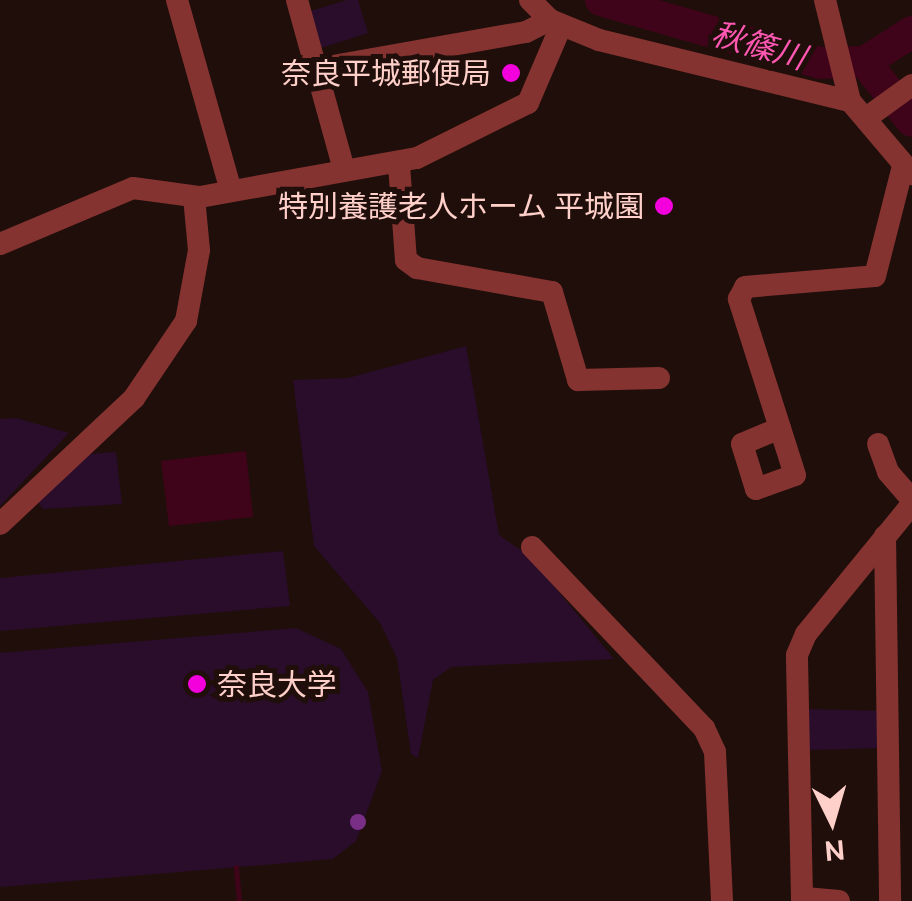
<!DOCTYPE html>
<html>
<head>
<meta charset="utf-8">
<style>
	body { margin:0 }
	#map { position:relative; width:912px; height:901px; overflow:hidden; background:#200e0a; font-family:Ubuntu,"Noto Sans JP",sans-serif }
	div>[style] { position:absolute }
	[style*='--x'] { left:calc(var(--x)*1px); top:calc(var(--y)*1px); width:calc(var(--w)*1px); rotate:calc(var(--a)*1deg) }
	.green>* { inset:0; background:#290d2a }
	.water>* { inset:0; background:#3f041a }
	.stream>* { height:5px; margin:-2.5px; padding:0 2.5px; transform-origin:2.5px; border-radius:2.5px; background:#3f041a }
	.river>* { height:32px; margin:-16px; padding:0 16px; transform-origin:16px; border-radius:16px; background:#3f041a }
	.minor>* { height:22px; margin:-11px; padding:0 11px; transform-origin:11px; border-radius:11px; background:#843331 }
	.trees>* { width:16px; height:16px; margin:-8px; border-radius:50%; background:#792f85 }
	.dots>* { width:28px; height:28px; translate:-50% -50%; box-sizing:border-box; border:5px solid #200e0a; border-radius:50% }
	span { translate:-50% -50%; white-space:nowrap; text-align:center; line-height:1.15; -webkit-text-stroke:10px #200e0a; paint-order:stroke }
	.poi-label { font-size:30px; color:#ffcfc9 }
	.right { translate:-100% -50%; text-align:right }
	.left { translate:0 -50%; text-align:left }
	.water-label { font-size:32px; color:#ff57b2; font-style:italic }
	.north { position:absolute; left:782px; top:771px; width:100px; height:100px; -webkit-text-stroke:8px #200e0a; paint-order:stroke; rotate:175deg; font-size:28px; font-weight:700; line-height:40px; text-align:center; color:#ffcfc9 }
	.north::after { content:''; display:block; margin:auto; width:35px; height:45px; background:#ffcfc9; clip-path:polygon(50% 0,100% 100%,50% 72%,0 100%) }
</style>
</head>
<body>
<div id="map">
	<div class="green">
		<i style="clip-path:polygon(347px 0,358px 0,368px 33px,318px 49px,307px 12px)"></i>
		<i style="clip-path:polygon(466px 346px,499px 535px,529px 556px,614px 659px,451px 667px,433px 680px,418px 758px,411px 754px,397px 658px,380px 623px,314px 546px,293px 380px,348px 378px)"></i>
		<i style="clip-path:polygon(16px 418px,69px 433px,0 506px,0 419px)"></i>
		<i style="clip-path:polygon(116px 452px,122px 504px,43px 509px,36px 499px,87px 454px)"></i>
		<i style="clip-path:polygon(283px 551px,290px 606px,0 631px,0 578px)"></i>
		<i style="clip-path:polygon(296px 628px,341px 649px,368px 692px,382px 771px,356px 841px,333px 859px,0 887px,0 653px)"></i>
		<i style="clip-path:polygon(808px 709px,883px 711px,885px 748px,808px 750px)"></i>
	</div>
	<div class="water">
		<i style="clip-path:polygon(246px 451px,253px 517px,169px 526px,161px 461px)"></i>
	</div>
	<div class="stream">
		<i style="--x:236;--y:867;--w:34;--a:85"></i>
	</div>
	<div class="river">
		<i style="--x:601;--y:0;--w:228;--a:16"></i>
		<i style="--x:820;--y:63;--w:45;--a:-1.3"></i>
		<i style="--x:865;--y:62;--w:56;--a:-32.6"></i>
		<i style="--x:865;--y:62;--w:75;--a:51.5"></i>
	</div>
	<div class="minor">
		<i style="--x:177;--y:0;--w:198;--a:74.2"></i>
		<i style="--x:297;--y:0;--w:176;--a:74.5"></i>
		<i style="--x:530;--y:0;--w:28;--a:45"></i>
		<i style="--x:550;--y:20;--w:53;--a:22.2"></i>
		<i style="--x:599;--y:40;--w:258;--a:13.7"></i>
		<i style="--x:850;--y:101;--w:96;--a:49.7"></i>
		<i style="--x:825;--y:0;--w:104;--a:76.1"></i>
		<i style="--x:316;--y:69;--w:213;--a:-10"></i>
		<i style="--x:526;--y:32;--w:27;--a:-27"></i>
		<i style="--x:869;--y:116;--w:53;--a:-35.8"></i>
		<i style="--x:399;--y:165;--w:95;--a:85.8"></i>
		<i style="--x:406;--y:260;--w:14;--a:36"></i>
		<i style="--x:417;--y:268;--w:137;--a:10.1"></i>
		<i style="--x:552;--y:292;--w:92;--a:73.5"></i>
		<i style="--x:578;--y:380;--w:81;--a:-1.4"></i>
		<i style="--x:0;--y:244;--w:144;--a:-22.8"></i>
		<i style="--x:133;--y:188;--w:68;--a:7.7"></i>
		<i style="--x:200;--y:197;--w:220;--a:-10.2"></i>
		<i style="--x:417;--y:158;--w:124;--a:-26.4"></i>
		<i style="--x:528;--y:103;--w:84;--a:-66.8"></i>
		<i style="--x:780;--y:428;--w:41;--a:157.2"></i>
		<i style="--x:742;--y:444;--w:47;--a:72.7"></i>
		<i style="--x:756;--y:489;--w:41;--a:-19.7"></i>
		<i style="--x:795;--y:475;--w:185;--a:-107.7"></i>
		<i style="--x:739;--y:299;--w:13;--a:-63"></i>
		<i style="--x:745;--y:287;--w:130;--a:-4.8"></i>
		<i style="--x:875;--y:276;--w:114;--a:-75.7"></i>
		<i style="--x:878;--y:444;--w:30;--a:70"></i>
		<i style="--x:888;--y:472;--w:37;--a:49"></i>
		<i style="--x:0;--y:524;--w:184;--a:-43.2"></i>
		<i style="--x:134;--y:398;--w:93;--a:-56"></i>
		<i style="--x:186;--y:321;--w:72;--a:-79.6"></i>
		<i style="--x:199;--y:250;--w:53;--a:-95.4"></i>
		<i style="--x:885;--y:536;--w:365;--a:89.2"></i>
		<i style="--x:532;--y:547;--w:250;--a:46.5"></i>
		<i style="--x:704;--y:728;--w:26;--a:65"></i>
		<i style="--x:715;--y:752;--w:149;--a:87.3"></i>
		<i style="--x:839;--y:901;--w:37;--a:-175"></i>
		<i style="--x:802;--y:898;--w:243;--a:-91.2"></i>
		<i style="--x:797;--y:655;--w:23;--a:-67"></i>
		<i style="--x:806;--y:634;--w:168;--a:-50.8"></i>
	</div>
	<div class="trees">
		<i style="left:358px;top:822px"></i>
	</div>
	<div class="dots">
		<i style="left:511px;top:73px;background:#f400dd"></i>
		<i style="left:664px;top:206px;background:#f400dd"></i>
		<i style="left:197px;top:684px;background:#f400dd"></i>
	</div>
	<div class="poi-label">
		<span class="right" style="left:491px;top:73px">奈良平城郵便局</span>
		<span class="right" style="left:644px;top:206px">特別養護老人ホーム 平城園</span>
		<span class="left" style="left:217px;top:684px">奈良大学</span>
	</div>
	<div class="water-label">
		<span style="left:759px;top:45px;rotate:16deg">秋篠川</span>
	</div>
	<div class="north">N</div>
</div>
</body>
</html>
